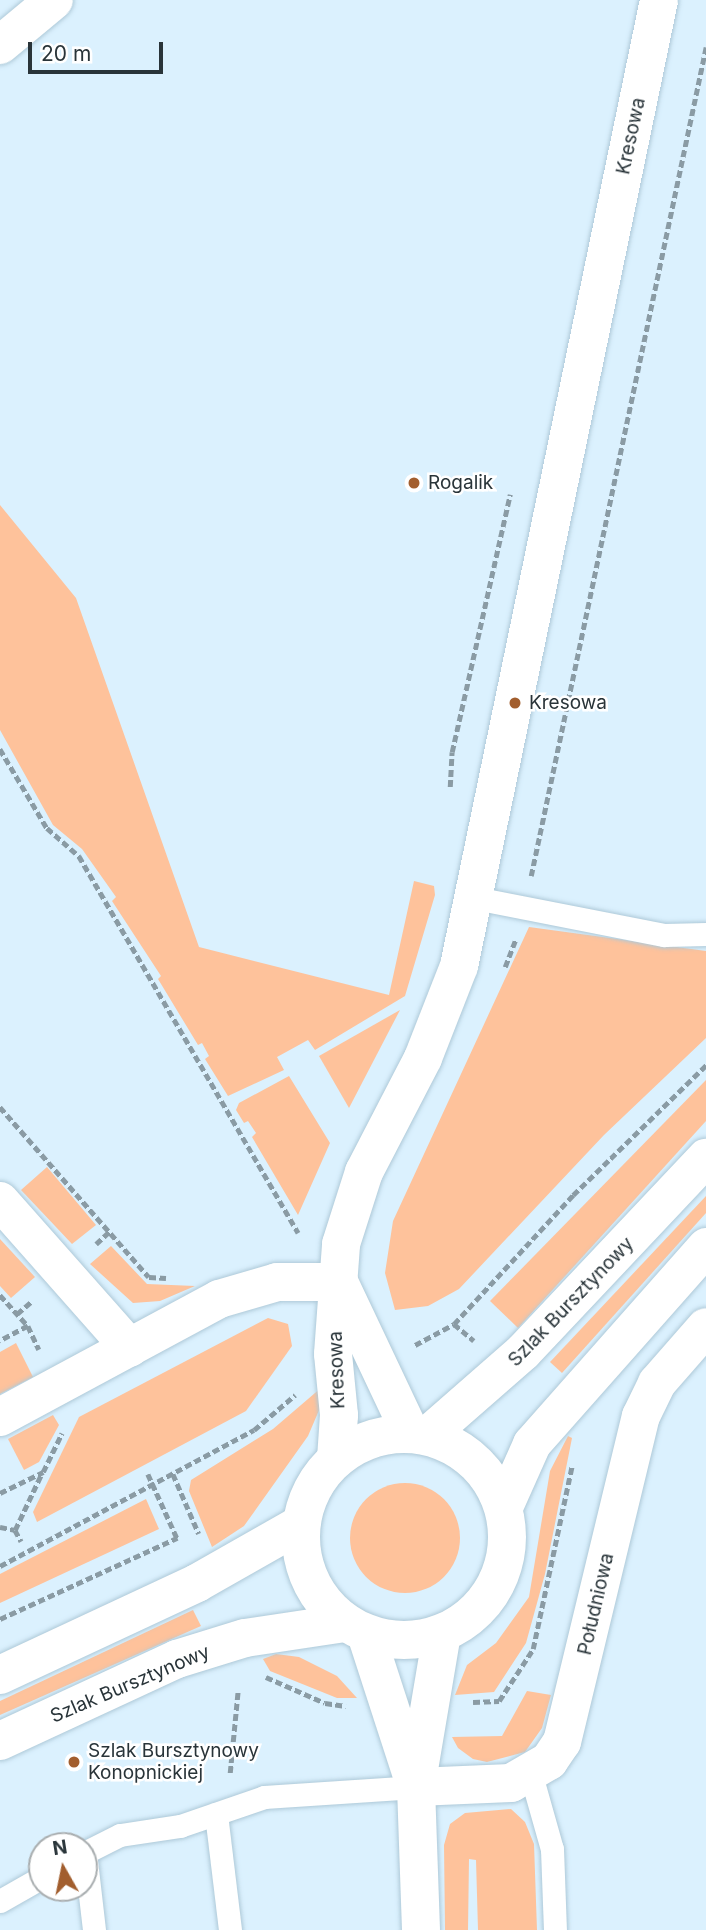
<!DOCTYPE html>
<html>
<head>
<meta charset="utf-8">
<style>
	body { margin:0 }
	#map { position:relative; width:706px; height:1930px; overflow:hidden; background:#dbf1fe; font-family:Inter,sans-serif }
	div>[style] { position:absolute }
	[style*='--x'] { left:calc(var(--x)*1px); top:calc(var(--y)*1px); width:calc(var(--w)*1px); rotate:calc(var(--a)*1deg) }
	.green>* { inset:0; background:#fec29b }
	.round { border-radius:50% }
	.path>* { height:4.5px; margin-top:-2.25px; transform-origin:0; background:repeating-linear-gradient(90deg,#8a9ba4 0 7px,transparent 0 10.5px) }
	.roads { filter:drop-shadow(0 0 2px #aec9d8) drop-shadow(0 0 2px #aec9d8) }
	.lane>* { height:23px; margin:-11.5px; padding:0 11.5px; transform-origin:11.5px; border-radius:11.5px; background:#fff }
	.street>* { height:38px; margin:-19px; padding:0 19px; transform-origin:19px; border-radius:19px; background:#fff }
	.secondary>* { height:38px; margin:-19px; padding:0 19px; transform-origin:19px; border-radius:19px; background:#fff }
	.secondary>.ring { margin:-19px; padding:0; box-sizing:content-box; background:none; border:38px solid #fff; border-radius:50% }
	.dots>* { width:19px; height:19px; translate:-50% -50%; box-sizing:border-box; border:4px solid #fff; border-radius:50% }
	span { translate:-50% -50%; white-space:nowrap; text-align:center; line-height:1.15; -webkit-text-stroke:5px #fff; paint-order:stroke }
	.street-label { font-size:19px; color:#293439 }
	.poi-label { font-size:19px; color:#293439 }
	.left { translate:0 -50%; text-align:left }
	.north { position:absolute; left:28px; top:1832px; width:70px; height:70px; box-sizing:border-box; background:#fff; border:2px solid #a9aeb0; border-radius:50%; rotate:351deg; font-size:19px; font-weight:700; line-height:28px; text-align:center; color:#293439 }
	.north::after { content:''; display:block; margin:auto; width:24px; height:32px; background:#a25e2e; clip-path:polygon(50% 0,100% 100%,50% 72%,0 100%) }
	.scale { position:absolute; left:28px; top:42px; width:135px; height:32px; box-sizing:border-box; border:4px solid #293439; border-top:0; padding-left:9px; font-size:21px; line-height:24px; white-space:nowrap; color:#293439; -webkit-text-stroke:5px #fff; paint-order:stroke }
</style>
</head>
<body>
<div id="map">
	<div class="green">
		<i style="clip-path:polygon(0 505px,76px 598px,199px 947px,389px 995px,414px 881px,434px 886px,435px 895px,405px 996px,315px 1050px,308px 1040px,277px 1057px,284px 1070px,228px 1096px,205px 1059px,209px 1056px,202px 1043px,198px 1045px,158px 979px,161px 976px,112px 901px,116px 897px,82px 849px,53px 825px,0 730px)"></i>
		<i style="clip-path:polygon(529px 927px,706px 951px,706px 1038px,604px 1135px,459px 1289px,428px 1306px,395px 1310px,385px 1273px,393px 1221px)"></i>
		<i style="clip-path:polygon(400px 1010px,349px 1108px,319px 1056px)"></i>
		<i style="clip-path:polygon(289px 1076px,330px 1143px,298px 1215px,252px 1137px,256px 1133px,248px 1121px,244px 1123px,236px 1110px,239px 1103px)"></i>
		<i style="clip-path:polygon(706px 1080px,706px 1121px,518px 1328px,490px 1301px)"></i>
		<i style="clip-path:polygon(47px 1167px,96px 1225px,72px 1244px,21px 1190px)"></i>
		<i style="clip-path:polygon(706px 1196px,706px 1213px,562px 1373px,550px 1362px)"></i>
		<i style="clip-path:polygon(0 1239px,35px 1277px,11px 1298px,0 1286px)"></i>
		<i style="clip-path:polygon(111px 1246px,147px 1284px,195px 1286px,160px 1301px,133px 1303px,90px 1264px)"></i>
		<i style="clip-path:polygon(268px 1318px,288px 1324px,292px 1346px,246px 1411px,37px 1522px,33px 1512px,79px 1417px)"></i>
		<i style="clip-path:polygon(16px 1343px,33px 1377px,0 1394px,0 1352px)"></i>
		<i style="clip-path:polygon(322px 1387px,320px 1408px,308px 1436px,244px 1526px,212px 1547px,189px 1491px,191px 1480px,273px 1429px)"></i>
		<i style="clip-path:polygon(53px 1415px,59px 1425px,39px 1462px,24px 1470px,8px 1439px)"></i>
		<i style="clip-path:polygon(568px 1436px,572px 1438px,545px 1574px,526px 1643px,494px 1692px,455px 1695px,467px 1665px,496px 1643px,529px 1597px,550px 1471px)"></i>
		<i class="round" style="left:350px;top:1483px;width:110px;height:110px"></i>
		<i style="clip-path:polygon(146px 1499px,159px 1529px,0 1603px,0 1574px)"></i>
		<i style="clip-path:polygon(193px 1610px,201px 1626px,0 1715px,0 1701px)"></i>
		<i style="clip-path:polygon(276px 1654px,299px 1657px,337px 1676px,357px 1698px,337px 1698px,270px 1671px,263px 1659px)"></i>
		<i style="clip-path:polygon(527px 1691px,551px 1695px,542px 1728px,525px 1752px,487px 1762px,473px 1759px,458px 1748px,452px 1737px,502px 1736px)"></i>
		<i style="clip-path:polygon(511px 1809px,525px 1822px,534px 1844px,537px 1930px,478px 1930px,476px 1860px,469px 1859px,468px 1930px,445px 1930px,444px 1845px,450px 1824px,465px 1813px)"></i>
	</div>
	<div class="path">
		<i style="--x:0;--y:749;--w:92;--a:59.3"></i>
		<i style="--x:47;--y:828;--w:43;--a:41.2"></i>
		<i style="--x:79;--y:856;--w:436;--a:59.8"></i>
		<i style="--x:450;--y:787;--w:35;--a:-87"></i>
		<i style="--x:452;--y:752;--w:264;--a:-77.3"></i>
		<i style="--x:531;--y:876;--w:847;--a:-78.08"></i>
		<i style="--x:505;--y:967;--w:30;--a:-69"></i>
		<i style="--x:0;--y:1107;--w:226;--a:48.8"></i>
		<i style="--x:149;--y:1277;--w:17;--a:3"></i>
		<i style="--x:96;--y:1244;--w:18;--a:-43"></i>
		<i style="--x:0;--y:1295;--w:42;--a:47.9"></i>
		<i style="--x:28;--y:1326;--w:32;--a:152"></i>
		<i style="--x:17;--y:1314;--w:20;--a:-41"></i>
		<i style="--x:454;--y:1324;--w:26;--a:40"></i>
		<i style="--x:28;--y:1326;--w:26;--a:65"></i>
		<i style="--x:415;--y:1345;--w:44;--a:-28.3"></i>
		<i style="--x:454;--y:1324;--w:176;--a:-47.3"></i>
		<i style="--x:573;--y:1195;--w:186;--a:-44.3"></i>
		<i style="--x:148;--y:1474;--w:72;--a:65.6"></i>
		<i style="--x:173;--y:1474;--w:65;--a:66.6"></i>
		<i style="--x:0;--y:1493;--w:48;--a:-26"></i>
		<i style="--x:43;--y:1472;--w:43;--a:-64"></i>
		<i style="--x:0;--y:1527;--w:15;--a:11"></i>
		<i style="--x:15;--y:1530;--w:63;--a:-64.7"></i>
		<i style="--x:15;--y:1530;--w:13;--a:61"></i>
		<i style="--x:0;--y:1566;--w:288;--a:-28.2"></i>
		<i style="--x:254;--y:1430;--w:54;--a:-40.5"></i>
		<i style="--x:0;--y:1619;--w:195;--a:-24.6"></i>
		<i style="--x:266;--y:1677;--w:64;--a:23.8"></i>
		<i style="--x:325;--y:1703;--w:21;--a:8"></i>
		<i style="--x:473;--y:1702;--w:26;--a:-2"></i>
		<i style="--x:499;--y:1701;--w:62;--a:-56.8"></i>
		<i style="--x:533;--y:1649;--w:187;--a:-78"></i>
		<i style="--x:230;--y:1773;--w:83;--a:-84.5"></i>
	</div>
	<div class="roads">
		<div class="lane">
			<i style="--x:475;--y:898;--w:193;--a:11.1"></i>
			<i style="--x:664;--y:935;--w:42;--a:-1.4"></i>
			<i style="--x:531;--y:1775;--w:77;--a:74.2"></i>
			<i style="--x:552;--y:1849;--w:81;--a:87.9"></i>
			<i style="--x:216;--y:1814;--w:117;--a:83.1"></i>
			<i style="--x:85;--y:1852;--w:79;--a:83.4"></i>
			<i style="--x:84;--y:1853;--w:40;--a:-26.6"></i>
			<i style="--x:120;--y:1835;--w:61;--a:-8.5"></i>
			<i style="--x:180;--y:1826;--w:89;--a:-19"></i>
			<i style="--x:264;--y:1797;--w:152;--a:-3.8"></i>
			<i style="--x:0;--y:1901;--w:48;--a:-29.7"></i>
		</div>
		<div class="street">
			<i style="--x:0;--y:45;--w:70;--a:-39.8"></i>
			<i style="--x:0;--y:1201;--w:196;--a:48.5"></i>
			<i style="--x:340;--y:1284;--w:166;--a:64.7"></i>
			<i style="--x:0;--y:1417;--w:249;--a:-28.3"></i>
			<i style="--x:219;--y:1299;--w:60;--a:-16.3"></i>
			<i style="--x:277;--y:1282;--w:62;--a:0"></i>
			<i style="--x:336;--y:1459;--w:44;--a:-86.1"></i>
			<i style="--x:339;--y:1415;--w:61;--a:-95.6"></i>
			<i style="--x:333;--y:1354;--w:110;--a:-85.8"></i>
			<i style="--x:341;--y:1244;--w:76;--a:-72.3"></i>
			<i style="--x:364;--y:1172;--w:128;--a:-62.6"></i>
			<i style="--x:423;--y:1058;--w:99;--a:-68.6"></i>
			<i style="--x:459;--y:966;--w:986;--a:-78.3"></i>
			<i style="--x:366;--y:1634;--w:159;--a:72"></i>
			<i style="--x:416;--y:1787;--w:95;--a:-2.4"></i>
			<i style="--x:511;--y:1783;--w:44;--a:-30.1"></i>
			<i style="--x:549;--y:1761;--w:23;--a:-56"></i>
			<i style="--x:562;--y:1742;--w:335;--a:-76.4"></i>
			<i style="--x:641;--y:1416;--w:37;--a:-64"></i>
			<i style="--x:657;--y:1383;--w:74;--a:-48.8"></i>
			<i style="--x:421;--y:1930;--w:143;--a:-92"></i>
			<i style="--x:416;--y:1787;--w:155;--a:-80.4"></i>
		</div>
		<div class="secondary">
			<i class="ring" style="left:301px;top:1434px;width:168px;height:168px"></i>
			<i style="--x:427;--y:1436;--w:128;--a:-41.2"></i>
			<i style="--x:523;--y:1352;--w:267;--a:-46.7"></i>
			<i style="--x:504;--y:1507;--w:69;--a:-66"></i>
			<i style="--x:532;--y:1444;--w:263;--a:-48.5"></i>
			<i style="--x:0;--y:1675;--w:217;--a:-25"></i>
			<i style="--x:197;--y:1583;--w:120;--a:-29.6"></i>
			<i style="--x:0;--y:1741;--w:195;--a:-24.9"></i>
			<i style="--x:177;--y:1659;--w:71;--a:-17.2"></i>
			<i style="--x:245;--y:1638;--w:101;--a:-8.5"></i>
		</div>
	</div>
	<div class="dots">
		<i style="left:414px;top:483px;background:#a25e2e"></i>
		<i style="left:515px;top:703px;background:#a25e2e"></i>
		<i style="left:74px;top:1762px;background:#a25e2e"></i>
	</div>
	<div class="street-label">
		<span style="left:631px;top:136px;rotate:-78deg">Kresowa</span>
		<span style="left:571px;top:1302px;rotate:-46deg">Szlak Bursztynowy</span>
		<span style="left:337px;top:1370px;rotate:-92deg">Kresowa</span>
		<span style="left:596px;top:1604px;rotate:-77deg">Południowa</span>
		<span style="left:130px;top:1684px;rotate:-23deg">Szlak Bursztynowy</span>
	</div>
	<div class="poi-label">
		<span class="left" style="left:428px;top:483px">Rogalik</span>
		<span class="left" style="left:529px;top:703px">Kresowa</span>
		<span class="left" style="left:88px;top:1762px">Szlak Bursztynowy<br>Konopnickiej</span>
	</div>
	<div class="north">N</div>
	<div class="scale">20 m</div>
</div>
</body>
</html>
